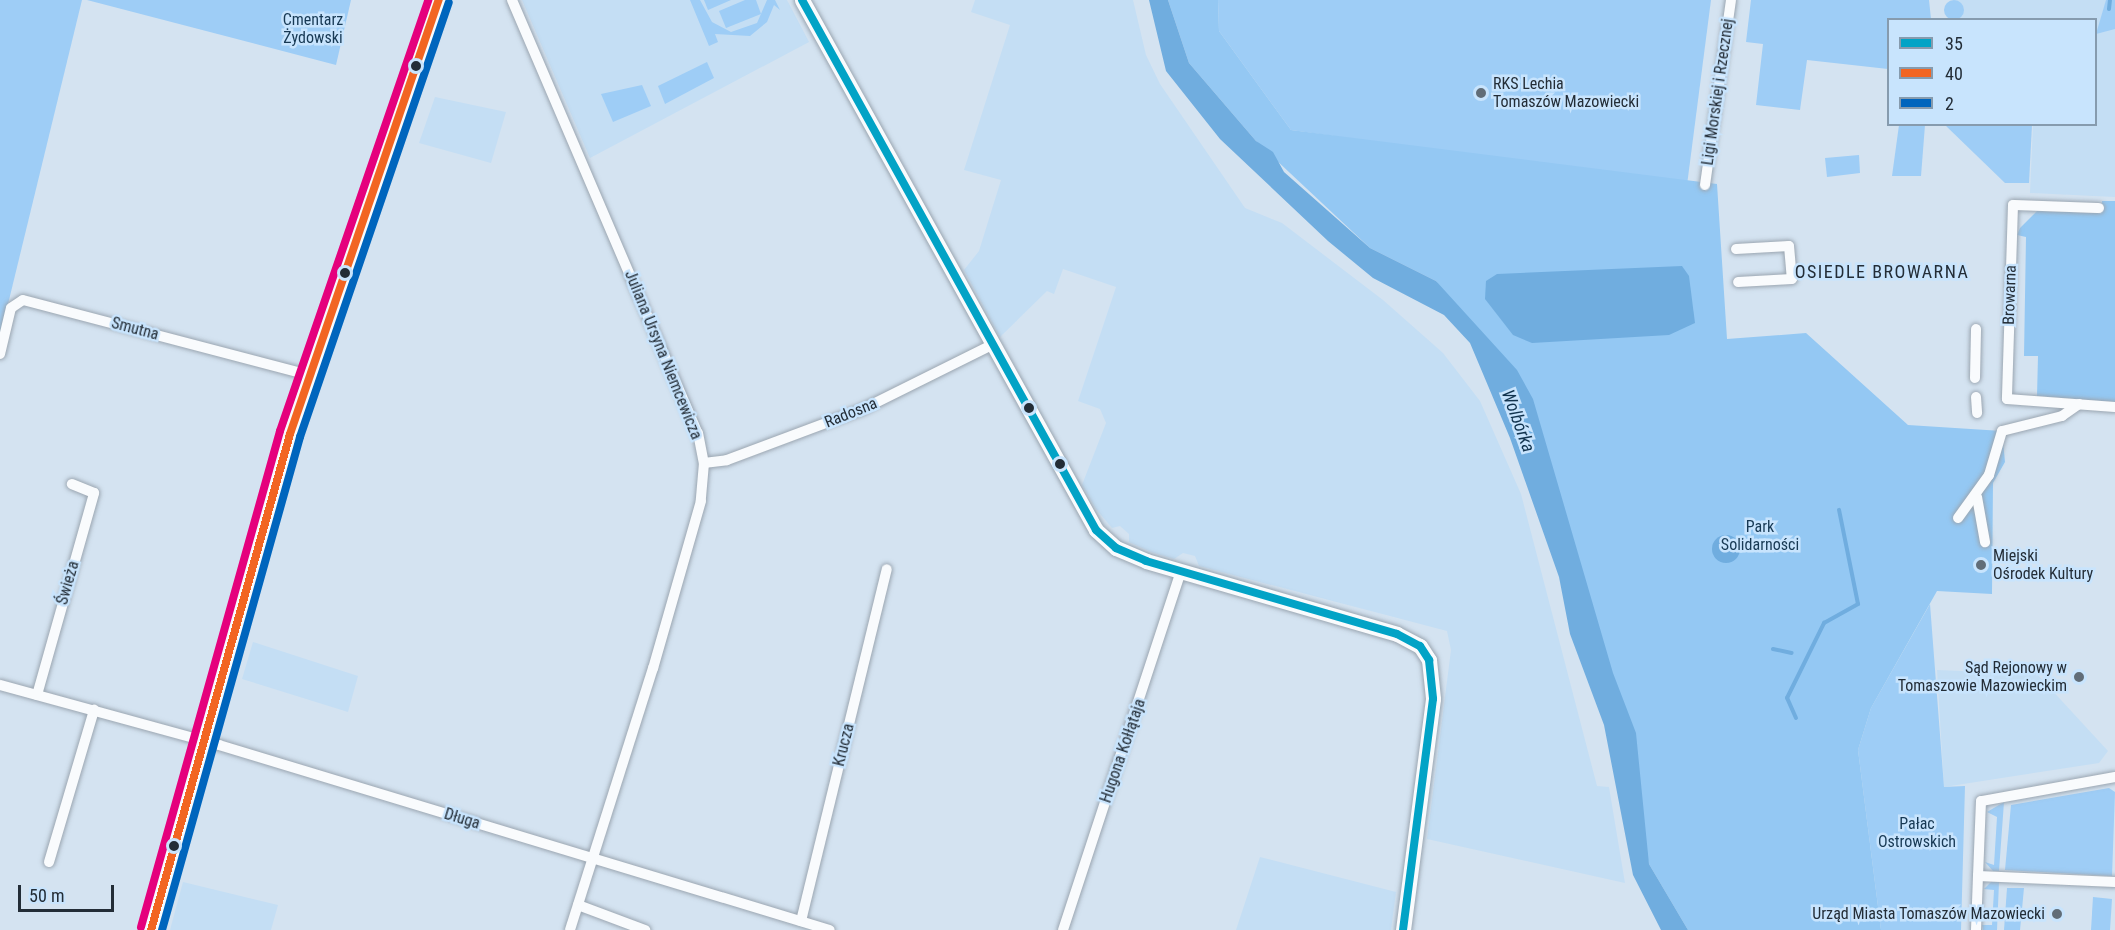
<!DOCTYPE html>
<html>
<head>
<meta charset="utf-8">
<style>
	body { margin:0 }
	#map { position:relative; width:2115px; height:930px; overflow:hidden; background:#d4e3f1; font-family:"Roboto Condensed",sans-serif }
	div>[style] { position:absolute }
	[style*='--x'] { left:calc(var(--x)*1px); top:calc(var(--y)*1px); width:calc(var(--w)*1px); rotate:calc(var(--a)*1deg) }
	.built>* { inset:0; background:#c4def4 }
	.green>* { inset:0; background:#9ecdf6 }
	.round { border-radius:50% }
	.forest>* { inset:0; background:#94c8f3 }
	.water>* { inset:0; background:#70addf }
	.stream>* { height:4px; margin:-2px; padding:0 2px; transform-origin:2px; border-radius:2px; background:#70addf }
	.roads { filter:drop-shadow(0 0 2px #9ba6b1) drop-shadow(0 0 2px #9ba6b1) }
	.street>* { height:10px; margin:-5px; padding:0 5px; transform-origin:5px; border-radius:5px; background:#f9fbfd }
	.secondary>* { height:15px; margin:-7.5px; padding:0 7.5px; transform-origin:7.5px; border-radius:7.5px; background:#f9fbfd }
	.bus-1>* { height:8px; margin:-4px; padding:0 4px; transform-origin:4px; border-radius:4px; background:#02a3c6 }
	.bus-2>* { height:8px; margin:-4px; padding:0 4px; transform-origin:4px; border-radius:4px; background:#f26522 }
	.bus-3>* { height:8px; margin:-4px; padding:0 4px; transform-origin:4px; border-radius:4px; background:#0065bd }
	.bus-4>* { height:8px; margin:-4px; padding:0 4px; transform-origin:4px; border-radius:4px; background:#e5007d }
	.dots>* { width:16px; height:16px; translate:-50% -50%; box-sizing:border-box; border:3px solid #c8e4fd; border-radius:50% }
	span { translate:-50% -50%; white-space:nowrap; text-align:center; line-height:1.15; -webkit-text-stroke:5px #c8e4fd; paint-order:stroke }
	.park-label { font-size:16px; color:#173954 }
	.poi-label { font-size:16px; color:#232d37 }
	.left { translate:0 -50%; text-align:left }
	.right { translate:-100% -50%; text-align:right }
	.street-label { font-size:16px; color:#232d37 }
	.neighbourhood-label { font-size:18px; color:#232d37; letter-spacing:1.5px }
	.water-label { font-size:18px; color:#11334e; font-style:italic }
	.legend { position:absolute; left:1887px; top:18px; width:210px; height:108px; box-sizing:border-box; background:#c8e4fd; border:2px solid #869bae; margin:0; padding:8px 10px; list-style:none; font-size:18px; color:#232d37 }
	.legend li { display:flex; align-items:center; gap:12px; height:30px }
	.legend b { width:30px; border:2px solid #869bae }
	.scale { position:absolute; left:18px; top:885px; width:96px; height:27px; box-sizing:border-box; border:3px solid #232d37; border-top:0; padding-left:8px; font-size:18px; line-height:21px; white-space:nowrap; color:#232d37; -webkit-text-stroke:4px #c8e4fd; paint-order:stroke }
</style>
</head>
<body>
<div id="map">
	<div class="built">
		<i style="clip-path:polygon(522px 0,787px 0,809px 42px,590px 158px)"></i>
		<i style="clip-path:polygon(975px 0,1133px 0,1146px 55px,1160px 84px,1245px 208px,1282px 223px,1383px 300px,1443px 353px,1480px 401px,1521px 494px,1597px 786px,1609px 787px,1625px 883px,1427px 839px,1451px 650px,1447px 631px,1199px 566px,1195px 556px,1183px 553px,1174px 559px,1151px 552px,1129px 542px,1129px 534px,1120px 526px,1112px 528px,1096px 509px,1082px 485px,1106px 423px,1100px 409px,1078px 401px,1116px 287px,1063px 269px,1054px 294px,1047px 291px,1000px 337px,964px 270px,979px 251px,1001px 180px,964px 170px,1010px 25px,971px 12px)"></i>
		<i style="clip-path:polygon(1955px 0,2115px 0,2103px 28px,2115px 29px,2115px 197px,2030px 193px,2033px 125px,2096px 124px,2096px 20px,1954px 20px)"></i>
		<i style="clip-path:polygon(435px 97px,506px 112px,491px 163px,419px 143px)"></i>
		<i style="clip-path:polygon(253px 642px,358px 676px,348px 712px,242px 679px)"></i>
		<i style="clip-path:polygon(1937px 670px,2037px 674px,2108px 751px,2099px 763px,1944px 787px)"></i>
		<i style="clip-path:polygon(1260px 857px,1396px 892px,1391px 930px,1236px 930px)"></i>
		<i style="clip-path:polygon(183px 882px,278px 905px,271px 930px,170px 930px)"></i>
	</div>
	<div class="green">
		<i class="round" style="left:1944px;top:0;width:20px;height:20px"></i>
		<i style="clip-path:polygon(0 0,82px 0,0 337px)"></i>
		<i style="clip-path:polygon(87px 0,351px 0,336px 65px)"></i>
		<i style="clip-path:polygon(690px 0,700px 0,712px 22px,731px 32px,757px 23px,767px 0,775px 0,780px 10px,774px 5px,767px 22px,750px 36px,715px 34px,718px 42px,709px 46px)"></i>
		<i style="clip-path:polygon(704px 0,731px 0,708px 10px)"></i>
		<i style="clip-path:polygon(745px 0,756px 0,761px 14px,726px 28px,719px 11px)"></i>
		<i style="clip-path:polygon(1218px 0,1711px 0,1687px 185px,1291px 130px,1219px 31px)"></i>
		<i style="clip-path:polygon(1751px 0,1929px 0,1931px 19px,1888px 20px,1888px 69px,1807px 60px,1800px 110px,1756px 105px,1763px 44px,1746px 42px)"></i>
		<i style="clip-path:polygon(2106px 0,2115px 0,2115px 29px,2096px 34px)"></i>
		<i style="clip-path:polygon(707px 62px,714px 78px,665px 104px,658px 86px)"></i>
		<i style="clip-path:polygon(642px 85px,651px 106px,613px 122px,601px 94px)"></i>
		<i style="clip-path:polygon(1899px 125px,1925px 125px,1921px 176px,1892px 176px)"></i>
		<i style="clip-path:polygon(1945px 125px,2032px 125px,2029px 183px,2005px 183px)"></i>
		<i style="clip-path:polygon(1859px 155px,1860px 173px,1827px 177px,1825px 158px)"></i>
		<i style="clip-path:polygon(1930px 604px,1944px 787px,1965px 786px,1961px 930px,1881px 930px,1858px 750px,1871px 708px)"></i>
		<i style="clip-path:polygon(2109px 788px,2115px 792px,2112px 876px,2005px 870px,2011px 805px)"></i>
		<i style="clip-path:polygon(2004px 802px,1999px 871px,1993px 871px,1985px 862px,1994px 865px,1997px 817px,1987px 812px)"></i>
		<i style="clip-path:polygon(1991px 882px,1999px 882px,1997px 930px,1983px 930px,1982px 925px,1992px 925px,1994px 890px,1984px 889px)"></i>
		<i style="clip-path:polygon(2007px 888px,2024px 888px,2020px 930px,2004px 930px)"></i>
		<i style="clip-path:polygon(2093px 897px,2112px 899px,2110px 930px,2091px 930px)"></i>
	</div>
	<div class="forest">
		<i style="clip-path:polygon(1168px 0,1218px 0,1219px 31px,1291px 130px,1717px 184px,1727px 339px,1806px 333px,1908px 425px,2002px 431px,2005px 462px,1993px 483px,1992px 594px,1937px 591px,1871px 708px,1858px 750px,1881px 930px,1688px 930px,1649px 864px,1541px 430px,1436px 281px,1370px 248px,1256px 141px,1189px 63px)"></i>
		<i style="clip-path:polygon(2102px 201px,2115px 201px,2115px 402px,2037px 396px,2038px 356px,2024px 356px,2026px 237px,2017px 235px,2020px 228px,2037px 211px,2101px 213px)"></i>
	</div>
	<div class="water">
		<i style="clip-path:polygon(1149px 0,1168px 0,1189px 63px,1256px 141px,1273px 152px,1284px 172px,1370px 248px,1436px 281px,1517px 370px,1533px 399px,1613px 673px,1636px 733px,1649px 864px,1688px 930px,1661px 930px,1633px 875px,1604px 725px,1570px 634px,1559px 577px,1510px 438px,1470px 343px,1444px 315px,1373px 278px,1328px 241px,1220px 139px,1166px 71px)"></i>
		<i style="clip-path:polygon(1682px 266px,1689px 276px,1695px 323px,1669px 335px,1532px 343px,1513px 335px,1485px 299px,1486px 281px,1497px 274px)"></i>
		<i class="round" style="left:1712px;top:535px;width:28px;height:28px"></i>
	</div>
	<div class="stream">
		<i style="--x:2109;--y:9;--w:9;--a:-84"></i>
		<i style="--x:1773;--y:649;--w:19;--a:12"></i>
		<i style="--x:1796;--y:718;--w:22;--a:-114"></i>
		<i style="--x:1787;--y:698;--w:84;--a:-63.7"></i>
		<i style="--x:1824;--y:623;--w:39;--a:-29"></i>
		<i style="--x:1858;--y:604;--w:96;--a:-101.4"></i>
	</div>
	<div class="roads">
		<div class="street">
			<i style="--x:512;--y:0;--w:471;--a:66.8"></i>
			<i style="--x:698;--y:433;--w:31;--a:79"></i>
			<i style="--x:704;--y:463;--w:38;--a:95"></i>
			<i style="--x:701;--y:501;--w:174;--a:106"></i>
			<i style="--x:653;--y:668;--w:275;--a:107.6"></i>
			<i style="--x:1705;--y:185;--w:187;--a:-82"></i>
			<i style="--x:2099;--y:208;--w:86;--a:-178"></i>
			<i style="--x:2013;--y:205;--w:194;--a:91.8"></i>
			<i style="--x:2007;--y:399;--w:108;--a:4.2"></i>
			<i style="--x:1736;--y:249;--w:53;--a:-3.2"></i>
			<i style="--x:1789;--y:246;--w:33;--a:85"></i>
			<i style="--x:1792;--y:279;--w:54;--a:176.8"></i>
			<i style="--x:0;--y:354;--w:47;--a:-76.6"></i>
			<i style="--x:11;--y:308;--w:14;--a:-34"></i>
			<i style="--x:23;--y:300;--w:296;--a:14.7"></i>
			<i style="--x:1975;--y:378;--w:49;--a:-88.8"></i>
			<i style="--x:1976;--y:397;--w:16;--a:86"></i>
			<i style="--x:704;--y:463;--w:23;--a:-7"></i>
			<i style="--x:727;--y:460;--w:143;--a:-20.5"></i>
			<i style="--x:861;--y:410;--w:146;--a:-26.4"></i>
			<i style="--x:1977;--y:497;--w:46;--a:79.9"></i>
			<i style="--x:1958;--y:518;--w:53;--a:-54.2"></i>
			<i style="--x:1989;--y:475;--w:46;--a:-73.5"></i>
			<i style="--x:2002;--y:431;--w:62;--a:-14"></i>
			<i style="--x:2062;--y:416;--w:21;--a:-35"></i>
			<i style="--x:0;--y:685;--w:227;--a:15.3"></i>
			<i style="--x:219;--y:745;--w:638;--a:16.85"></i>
			<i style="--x:37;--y:695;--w:210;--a:-74.2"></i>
			<i style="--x:94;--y:493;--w:24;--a:-158"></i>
			<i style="--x:2115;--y:777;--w:136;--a:169.8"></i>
			<i style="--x:1981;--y:801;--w:75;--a:92.3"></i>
			<i style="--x:1978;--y:876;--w:137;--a:2.5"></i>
			<i style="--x:49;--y:862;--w:159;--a:-73.5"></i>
			<i style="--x:578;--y:905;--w:72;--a:20.5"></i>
			<i style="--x:801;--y:921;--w:362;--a:-76.3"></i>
			<i style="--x:1063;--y:930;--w:378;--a:-71.8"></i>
			<i style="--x:1976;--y:930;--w:54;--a:-87.9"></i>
		</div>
		<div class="secondary">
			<i style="--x:802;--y:0;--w:606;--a:60.98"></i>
			<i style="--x:1096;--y:530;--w:27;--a:42"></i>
			<i style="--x:1116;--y:548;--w:33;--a:23"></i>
			<i style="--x:1146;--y:561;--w:261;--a:16.2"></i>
			<i style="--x:1397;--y:634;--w:26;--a:28"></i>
			<i style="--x:1420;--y:646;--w:17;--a:57"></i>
			<i style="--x:1429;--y:660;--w:39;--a:84"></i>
			<i style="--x:1433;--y:699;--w:233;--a:97.4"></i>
			<i style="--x:151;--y:930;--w:515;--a:-74.34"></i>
			<i style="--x:290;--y:434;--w:459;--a:-71.1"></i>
		</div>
	</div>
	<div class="bus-1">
		<i style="--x:802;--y:0;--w:606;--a:60.98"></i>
		<i style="--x:1096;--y:530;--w:27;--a:42"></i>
		<i style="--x:1116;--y:548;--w:33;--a:23"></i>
		<i style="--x:1146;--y:561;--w:261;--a:16.2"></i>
		<i style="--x:1397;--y:634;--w:26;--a:28"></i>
		<i style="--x:1420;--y:646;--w:17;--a:57"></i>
		<i style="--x:1429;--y:660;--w:39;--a:84"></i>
		<i style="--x:1433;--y:699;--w:233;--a:97.4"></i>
	</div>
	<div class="bus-2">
		<i style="--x:151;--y:930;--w:515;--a:-74.34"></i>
		<i style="--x:290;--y:434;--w:459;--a:-71.1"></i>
	</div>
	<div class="bus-3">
		<i style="--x:162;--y:930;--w:512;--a:-74.36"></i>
		<i style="--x:300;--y:437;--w:459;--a:-71.1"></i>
	</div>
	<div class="bus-4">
		<i style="--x:141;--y:927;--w:515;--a:-74.34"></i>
		<i style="--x:280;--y:431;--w:456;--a:-71"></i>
	</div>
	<div class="dots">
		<i style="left:416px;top:66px;background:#232d37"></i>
		<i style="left:1481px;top:93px;background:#616d78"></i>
		<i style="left:345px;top:273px;background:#232d37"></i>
		<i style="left:1029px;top:408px;background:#232d37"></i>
		<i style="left:1060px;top:464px;background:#232d37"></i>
		<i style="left:1981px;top:565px;background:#616d78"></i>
		<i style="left:2079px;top:677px;background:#616d78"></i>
		<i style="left:174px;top:846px;background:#232d37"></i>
		<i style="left:2057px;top:914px;background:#616d78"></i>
	</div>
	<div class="park-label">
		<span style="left:313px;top:29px">Cmentarz<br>Żydowski</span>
		<span style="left:1760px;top:536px">Park<br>Solidarności</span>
		<span style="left:1917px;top:833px">Pałac<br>Ostrowskich</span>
	</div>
	<div class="poi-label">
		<span class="left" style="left:1493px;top:93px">RKS Lechia<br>Tomaszów Mazowiecki</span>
		<span class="left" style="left:1993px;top:565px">Miejski<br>Ośrodek Kultury</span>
		<span class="right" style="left:2067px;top:677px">Sąd Rejonowy w<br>Tomaszowie Mazowieckim</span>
		<span class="right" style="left:2045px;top:914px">Urząd Miasta Tomaszów Mazowiecki</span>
	</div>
	<div class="street-label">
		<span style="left:1718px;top:92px;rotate:-82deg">Ligi Morskiej i Rzecznej</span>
		<span style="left:2010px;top:295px;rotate:-88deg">Browarna</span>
		<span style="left:135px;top:329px;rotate:15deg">Smutna</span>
		<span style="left:663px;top:355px;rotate:68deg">Juliana Ursyna Niemcewicza</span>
		<span style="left:851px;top:413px;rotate:-22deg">Radosna</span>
		<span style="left:68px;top:583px;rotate:-74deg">Świeża</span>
		<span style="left:844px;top:745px;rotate:-76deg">Krucza</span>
		<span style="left:1123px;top:751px;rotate:-71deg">Hugona Kołłątaja</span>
		<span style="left:462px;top:819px;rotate:17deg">Długa</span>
	</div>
	<div class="neighbourhood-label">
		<span style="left:1882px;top:272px">OSIEDLE BROWARNA</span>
	</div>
	<div class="water-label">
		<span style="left:1518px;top:421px;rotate:70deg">Wolbórka</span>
	</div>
	<ul class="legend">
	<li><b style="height:8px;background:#02a3c6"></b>35</li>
	<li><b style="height:8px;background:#f26522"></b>40</li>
	<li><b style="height:8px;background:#0065bd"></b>2</li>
	</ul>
	<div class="scale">50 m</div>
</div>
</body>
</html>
